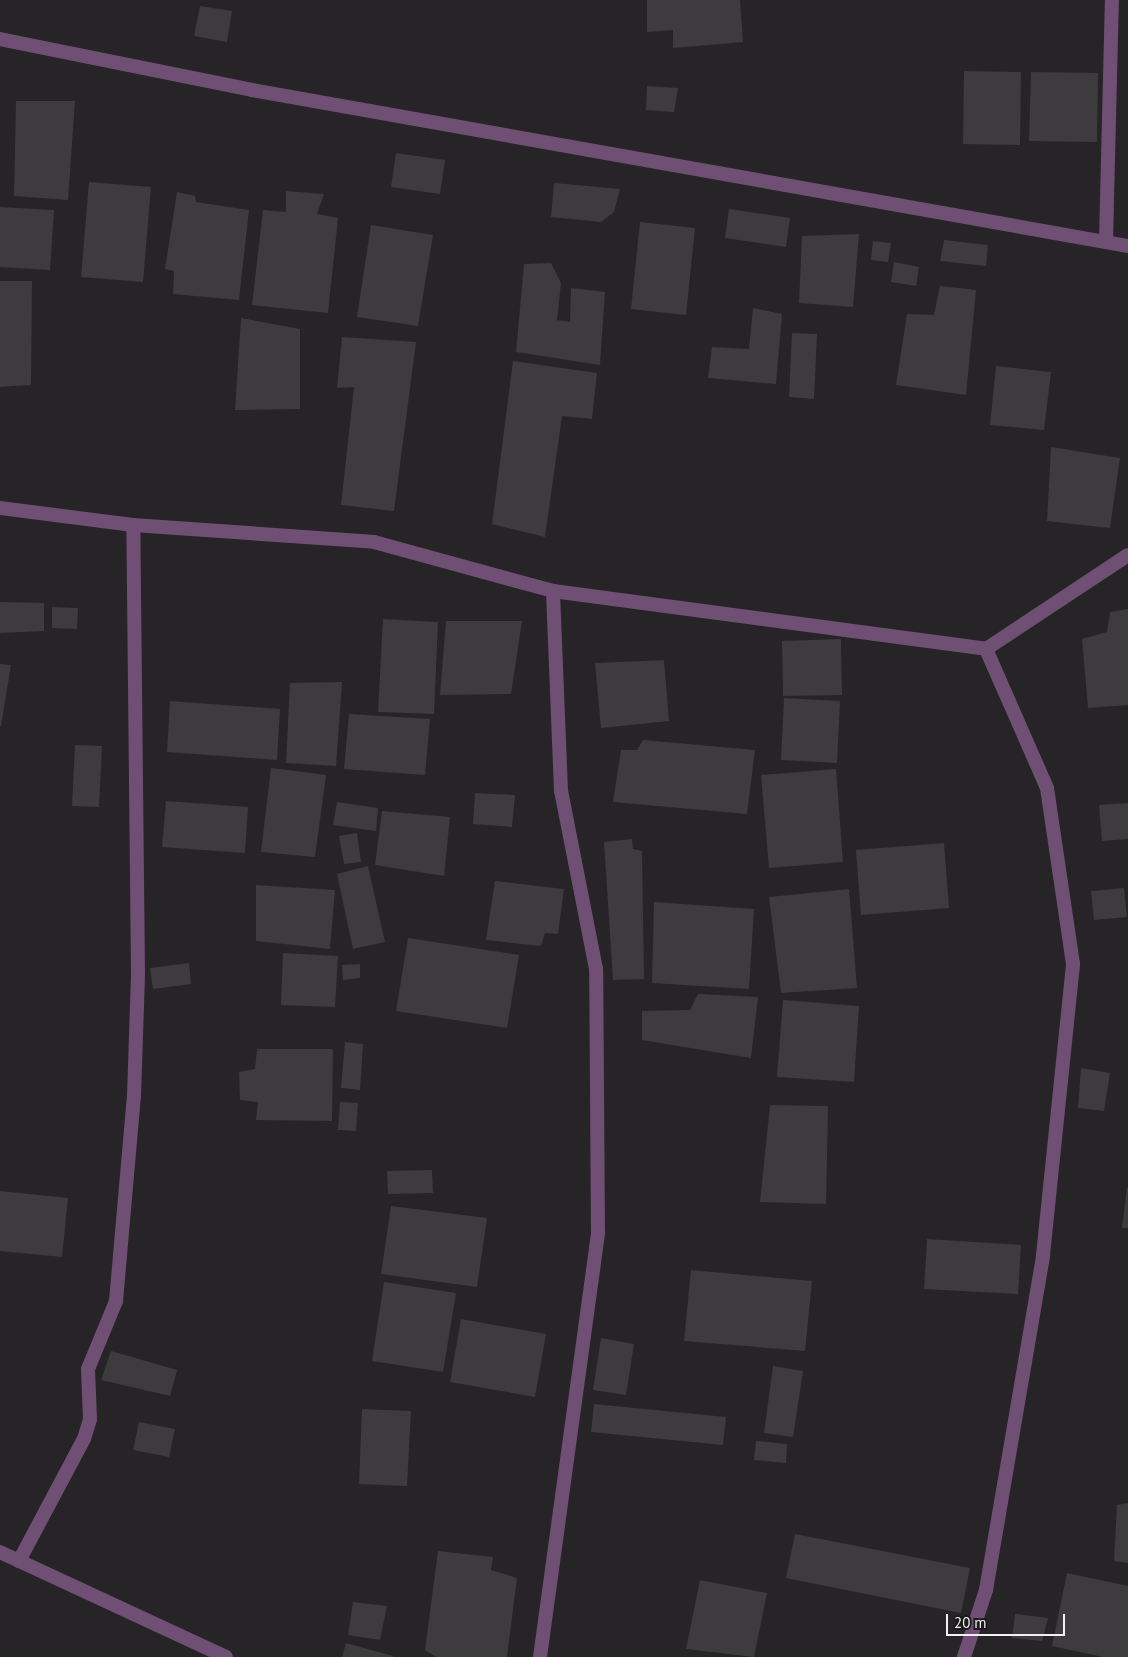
<!DOCTYPE html>
<html>
<head>
<meta charset="utf-8">
<style>
	body { margin:0 }
	#map { position:relative; width:1128px; height:1657px; overflow:hidden; background:#262426; font-family:"PT Sans",sans-serif }
	div>[style] { position:absolute }
	[style*='--x'] { left:calc(var(--x)*1px); top:calc(var(--y)*1px); width:calc(var(--w)*1px); rotate:calc(var(--a)*1deg) }
	.building>* { inset:0; background:#3d3b3d }
	.minor>* { height:14px; margin:-7px; padding:0 7px; transform-origin:7px; border-radius:7px; background:#704f74 }
	span { translate:-50% -50%; white-space:nowrap; text-align:center; line-height:1.15; -webkit-text-stroke:4.5px #1d1a1d; paint-order:stroke }
	.scale { position:absolute; left:946px; top:1614px; width:119px; height:22px; box-sizing:border-box; border:2px solid #f1f0f1; border-top:0; padding-left:6px; font-size:15px; line-height:18px; white-space:nowrap; color:#f1f0f1; -webkit-text-stroke:4px #1d1a1d; paint-order:stroke }
</style>
</head>
<body>
<div id="map">
	<div class="building">
		<i style="clip-path:polygon(647px 0,740px 0,743px 42px,673px 48px,673px 30px,647px 32px)"></i>
		<i style="clip-path:polygon(200px 6px,232px 11px,227px 42px,194px 36px)"></i>
		<i style="clip-path:polygon(964px 71px,1021px 72px,1020px 145px,963px 144px)"></i>
		<i style="clip-path:polygon(1031px 72px,1098px 73px,1097px 142px,1029px 141px)"></i>
		<i style="clip-path:polygon(647px 86px,678px 88px,674px 112px,646px 110px)"></i>
		<i style="clip-path:polygon(16px 101px,75px 101px,68px 200px,14px 196px)"></i>
		<i style="clip-path:polygon(396px 153px,445px 160px,440px 194px,391px 187px)"></i>
		<i style="clip-path:polygon(89px 182px,151px 187px,143px 282px,81px 277px)"></i>
		<i style="clip-path:polygon(554px 183px,620px 189px,614px 212px,601px 222px,551px 217px)"></i>
		<i style="clip-path:polygon(286px 191px,324px 194px,317px 214px,338px 218px,328px 313px,252px 305px,263px 210px,286px 212px)"></i>
		<i style="clip-path:polygon(177px 192px,195px 196px,196px 202px,249px 210px,239px 300px,173px 294px,174px 271px,165px 269px)"></i>
		<i style="clip-path:polygon(0 207px,54px 210px,50px 270px,0 267px)"></i>
		<i style="clip-path:polygon(729px 209px,790px 218px,786px 247px,725px 238px)"></i>
		<i style="clip-path:polygon(640px 222px,695px 228px,686px 315px,631px 309px)"></i>
		<i style="clip-path:polygon(371px 225px,433px 235px,418px 326px,357px 317px)"></i>
		<i style="clip-path:polygon(859px 234px,853px 307px,799px 303px,802px 236px)"></i>
		<i style="clip-path:polygon(944px 240px,988px 245px,986px 266px,940px 261px)"></i>
		<i style="clip-path:polygon(873px 241px,891px 243px,888px 262px,871px 260px)"></i>
		<i style="clip-path:polygon(894px 262px,919px 267px,916px 286px,891px 282px)"></i>
		<i style="clip-path:polygon(551px 263px,561px 283px,557px 320px,570px 322px,571px 288px,605px 292px,600px 365px,516px 352px,524px 264px)"></i>
		<i style="clip-path:polygon(0 281px,32px 281px,31px 385px,0 387px)"></i>
		<i style="clip-path:polygon(940px 286px,976px 290px,966px 395px,896px 385px,907px 314px,934px 315px)"></i>
		<i style="clip-path:polygon(753px 308px,782px 314px,776px 384px,708px 378px,712px 347px,749px 349px)"></i>
		<i style="clip-path:polygon(241px 318px,300px 329px,300px 409px,235px 410px)"></i>
		<i style="clip-path:polygon(792px 333px,817px 334px,814px 399px,789px 397px)"></i>
		<i style="clip-path:polygon(342px 337px,416px 342px,394px 511px,341px 505px,354px 387px,337px 388px)"></i>
		<i style="clip-path:polygon(513px 361px,597px 373px,592px 419px,562px 416px,545px 537px,492px 524px)"></i>
		<i style="clip-path:polygon(996px 366px,1051px 372px,1044px 430px,990px 425px)"></i>
		<i style="clip-path:polygon(1051px 447px,1120px 458px,1110px 528px,1047px 521px)"></i>
		<i style="clip-path:polygon(0 602px,44px 603px,44px 631px,0 633px)"></i>
		<i style="clip-path:polygon(52px 607px,78px 608px,77px 629px,52px 628px)"></i>
		<i style="clip-path:polygon(1128px 609px,1128px 705px,1088px 708px,1082px 639px,1107px 632px,1110px 612px)"></i>
		<i style="clip-path:polygon(383px 619px,438px 622px,434px 714px,378px 712px)"></i>
		<i style="clip-path:polygon(446px 621px,522px 621px,511px 694px,440px 695px)"></i>
		<i style="clip-path:polygon(841px 639px,842px 695px,783px 696px,782px 641px)"></i>
		<i style="clip-path:polygon(664px 660px,669px 721px,601px 728px,595px 663px)"></i>
		<i style="clip-path:polygon(0 664px,11px 665px,1px 726px,0 726px)"></i>
		<i style="clip-path:polygon(342px 682px,336px 766px,286px 763px,290px 683px)"></i>
		<i style="clip-path:polygon(784px 698px,840px 701px,837px 763px,781px 760px)"></i>
		<i style="clip-path:polygon(170px 701px,280px 709px,277px 760px,167px 752px)"></i>
		<i style="clip-path:polygon(349px 714px,430px 719px,425px 775px,344px 769px)"></i>
		<i style="clip-path:polygon(643px 740px,755px 750px,747px 814px,613px 802px,621px 750px,637px 750px)"></i>
		<i style="clip-path:polygon(75px 745px,102px 746px,99px 807px,72px 806px)"></i>
		<i style="clip-path:polygon(271px 768px,326px 775px,315px 857px,261px 852px)"></i>
		<i style="clip-path:polygon(836px 769px,843px 862px,769px 868px,761px 775px)"></i>
		<i style="clip-path:polygon(475px 793px,515px 795px,512px 827px,473px 824px)"></i>
		<i style="clip-path:polygon(166px 801px,248px 807px,245px 853px,162px 847px)"></i>
		<i style="clip-path:polygon(337px 802px,378px 808px,376px 831px,333px 825px)"></i>
		<i style="clip-path:polygon(1128px 803px,1128px 839px,1102px 841px,1099px 805px)"></i>
		<i style="clip-path:polygon(382px 811px,450px 817px,444px 876px,375px 865px)"></i>
		<i style="clip-path:polygon(357px 833px,361px 862px,344px 864px,339px 836px)"></i>
		<i style="clip-path:polygon(632px 839px,633px 849px,642px 851px,644px 979px,613px 980px,604px 842px)"></i>
		<i style="clip-path:polygon(944px 843px,949px 908px,861px 915px,856px 850px)"></i>
		<i style="clip-path:polygon(368px 866px,385px 942px,353px 949px,337px 874px)"></i>
		<i style="clip-path:polygon(495px 881px,564px 889px,558px 934px,545px 933px,541px 946px,486px 940px)"></i>
		<i style="clip-path:polygon(256px 885px,335px 890px,330px 949px,256px 941px)"></i>
		<i style="clip-path:polygon(1124px 888px,1127px 917px,1094px 920px,1091px 891px)"></i>
		<i style="clip-path:polygon(849px 889px,857px 988px,781px 993px,769px 897px)"></i>
		<i style="clip-path:polygon(654px 902px,754px 909px,749px 989px,652px 983px)"></i>
		<i style="clip-path:polygon(408px 938px,519px 955px,507px 1028px,396px 1011px)"></i>
		<i style="clip-path:polygon(283px 953px,338px 956px,335px 1007px,281px 1005px)"></i>
		<i style="clip-path:polygon(189px 963px,191px 984px,153px 989px,150px 968px)"></i>
		<i style="clip-path:polygon(360px 964px,360px 978px,343px 980px,342px 965px)"></i>
		<i style="clip-path:polygon(698px 994px,758px 997px,751px 1058px,642px 1040px,642px 1011px,690px 1010px)"></i>
		<i style="clip-path:polygon(783px 1000px,859px 1006px,854px 1082px,777px 1077px)"></i>
		<i style="clip-path:polygon(345px 1042px,363px 1044px,360px 1090px,341px 1088px)"></i>
		<i style="clip-path:polygon(257px 1049px,333px 1049px,332px 1121px,256px 1120px,258px 1102px,240px 1100px,239px 1072px,255px 1069px)"></i>
		<i style="clip-path:polygon(1081px 1068px,1110px 1073px,1104px 1111px,1078px 1108px)"></i>
		<i style="clip-path:polygon(340px 1102px,358px 1103px,356px 1131px,338px 1130px)"></i>
		<i style="clip-path:polygon(770px 1105px,828px 1106px,826px 1204px,760px 1202px)"></i>
		<i style="clip-path:polygon(432px 1170px,433px 1193px,388px 1194px,387px 1171px)"></i>
		<i style="clip-path:polygon(1127px 1187px,1128px 1188px,1128px 1228px,1122px 1228px)"></i>
		<i style="clip-path:polygon(0 1191px,68px 1198px,62px 1257px,0 1251px)"></i>
		<i style="clip-path:polygon(391px 1206px,487px 1218px,477px 1287px,381px 1274px)"></i>
		<i style="clip-path:polygon(927px 1239px,1021px 1245px,1018px 1294px,924px 1289px)"></i>
		<i style="clip-path:polygon(691px 1270px,812px 1281px,805px 1351px,684px 1341px)"></i>
		<i style="clip-path:polygon(384px 1282px,456px 1293px,443px 1372px,372px 1361px)"></i>
		<i style="clip-path:polygon(461px 1319px,546px 1334px,535px 1397px,450px 1382px)"></i>
		<i style="clip-path:polygon(601px 1338px,634px 1344px,626px 1395px,593px 1390px)"></i>
		<i style="clip-path:polygon(111px 1351px,177px 1370px,170px 1396px,101px 1380px)"></i>
		<i style="clip-path:polygon(773px 1366px,803px 1371px,793px 1437px,764px 1433px)"></i>
		<i style="clip-path:polygon(594px 1404px,726px 1417px,723px 1445px,591px 1432px)"></i>
		<i style="clip-path:polygon(362px 1409px,411px 1411px,407px 1486px,359px 1484px)"></i>
		<i style="clip-path:polygon(139px 1422px,175px 1429px,169px 1457px,133px 1450px)"></i>
		<i style="clip-path:polygon(756px 1441px,787px 1444px,786px 1463px,754px 1460px)"></i>
		<i style="clip-path:polygon(1128px 1503px,1128px 1563px,1114px 1561px,1117px 1505px)"></i>
		<i style="clip-path:polygon(795px 1534px,970px 1568px,961px 1613px,786px 1578px)"></i>
		<i style="clip-path:polygon(438px 1551px,493px 1557px,491px 1570px,517px 1578px,507px 1657px,436px 1657px,425px 1650px)"></i>
		<i style="clip-path:polygon(1067px 1573px,1128px 1586px,1128px 1657px,1103px 1657px,1052px 1646px)"></i>
		<i style="clip-path:polygon(700px 1580px,767px 1593px,754px 1657px,686px 1649px)"></i>
		<i style="clip-path:polygon(353px 1602px,387px 1606px,380px 1640px,348px 1635px)"></i>
		<i style="clip-path:polygon(1015px 1614px,1048px 1618px,1042px 1641px,1012px 1638px)"></i>
		<i style="clip-path:polygon(346px 1643px,393px 1656px,393px 1657px,342px 1657px)"></i>
	</div>
	<div class="minor">
		<i style="--x:0;--y:39;--w:257;--a:11.4"></i>
		<i style="--x:252;--y:90;--w:890;--a:10.1"></i>
		<i style="--x:1106;--y:241;--w:241;--a:-88.6"></i>
		<i style="--x:0;--y:508;--w:134;--a:7.3"></i>
		<i style="--x:133;--y:525;--w:242;--a:4"></i>
		<i style="--x:374;--y:542;--w:186;--a:15.3"></i>
		<i style="--x:553;--y:591;--w:437;--a:7.6"></i>
		<i style="--x:986;--y:649;--w:170;--a:-33.5"></i>
		<i style="--x:0;--y:1552;--w:249;--a:24.9"></i>
		<i style="--x:19;--y:1561;--w:138;--a:-62"></i>
		<i style="--x:84;--y:1439;--w:21;--a:-73"></i>
		<i style="--x:90;--y:1419;--w:50;--a:-92.3"></i>
		<i style="--x:88;--y:1369;--w:74;--a:-67.6"></i>
		<i style="--x:116;--y:1301;--w:206;--a:-85"></i>
		<i style="--x:134;--y:1096;--w:123;--a:-88.1"></i>
		<i style="--x:138;--y:973;--w:448;--a:-90.6"></i>
		<i style="--x:540;--y:1657;--w:429;--a:-82.2"></i>
		<i style="--x:598;--y:1232;--w:263;--a:-90.4"></i>
		<i style="--x:596;--y:969;--w:181;--a:-101.1"></i>
		<i style="--x:561;--y:791;--w:200;--a:-92.3"></i>
		<i style="--x:964;--y:1657;--w:71;--a:-71.8"></i>
		<i style="--x:986;--y:1590;--w:340;--a:-80.3"></i>
		<i style="--x:1043;--y:1255;--w:293;--a:-84.1"></i>
		<i style="--x:1073;--y:964;--w:178;--a:-98.4"></i>
		<i style="--x:1047;--y:788;--w:152;--a:-113.7"></i>
	</div>
	<div class="scale">20 m</div>
</div>
</body>
</html>
